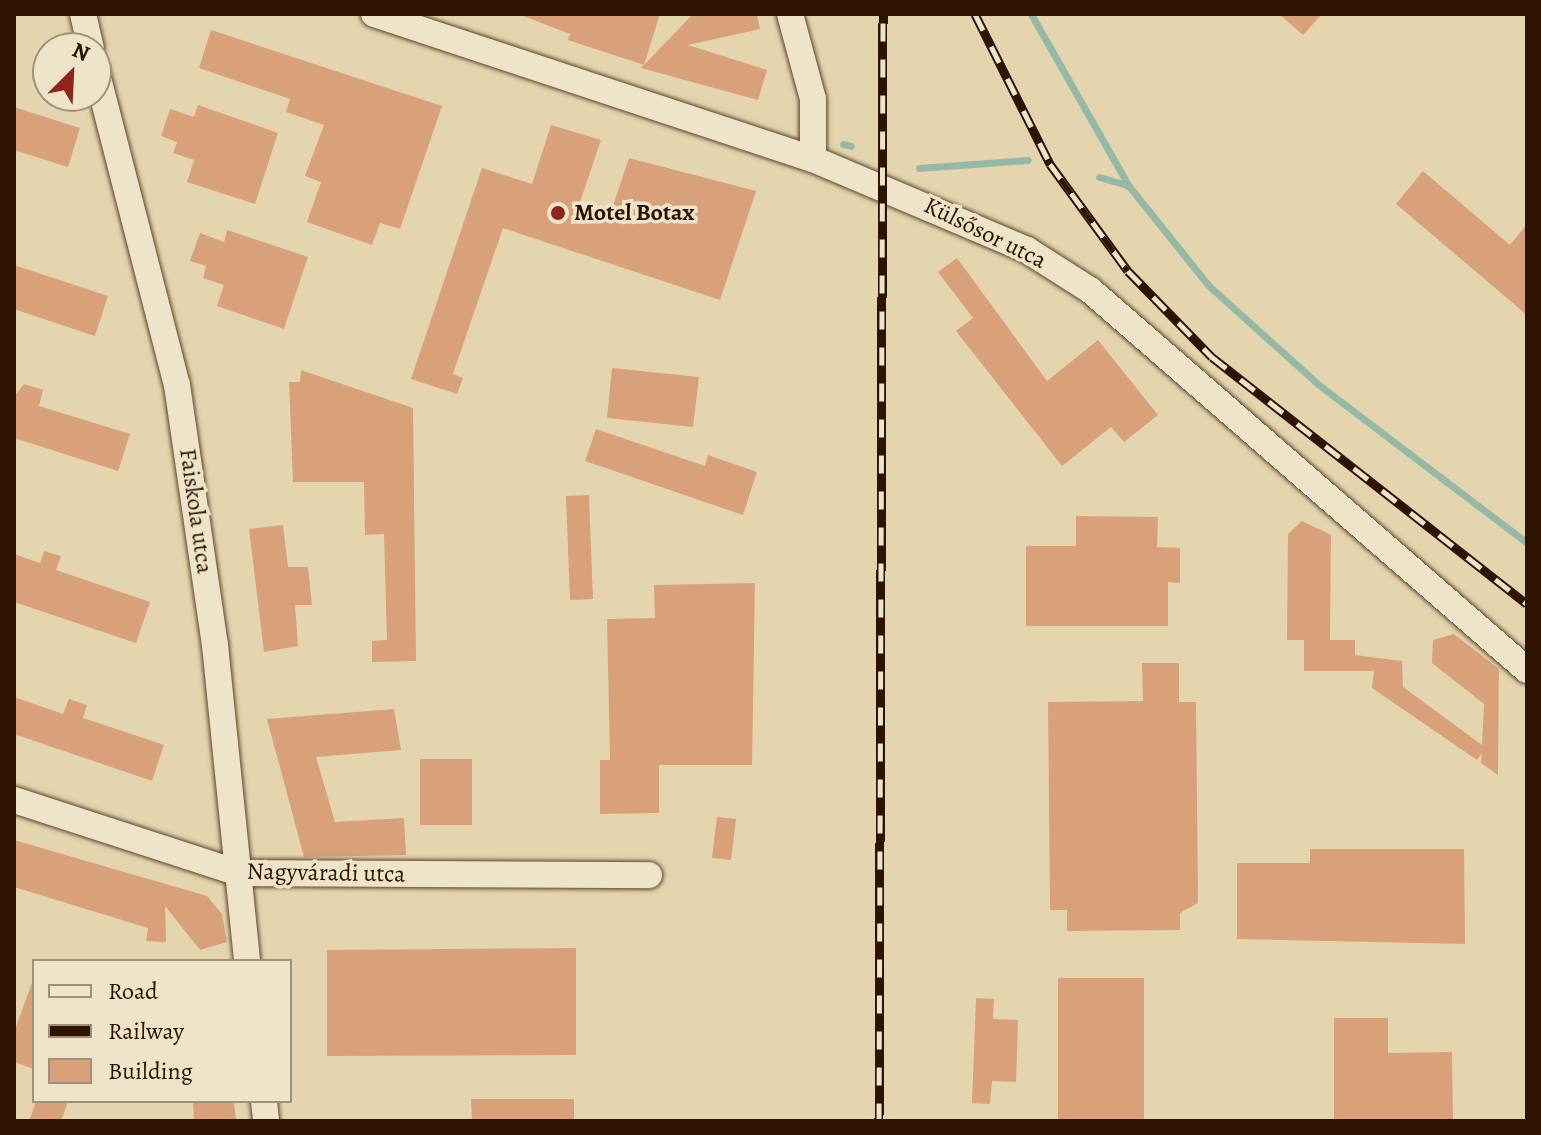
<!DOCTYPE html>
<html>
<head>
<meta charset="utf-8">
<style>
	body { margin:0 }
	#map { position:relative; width:1541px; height:1135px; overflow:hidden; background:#e5d5ae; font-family:Alegreya,serif }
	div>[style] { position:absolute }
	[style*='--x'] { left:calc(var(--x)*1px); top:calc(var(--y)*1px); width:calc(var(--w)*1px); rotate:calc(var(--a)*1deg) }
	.stream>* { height:7px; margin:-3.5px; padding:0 3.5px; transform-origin:3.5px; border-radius:3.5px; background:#96b9a7 }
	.building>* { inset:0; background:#d9a17a }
	.roads { filter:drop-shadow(0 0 2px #5b442c) drop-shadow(0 0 2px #5b442c) }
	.street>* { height:26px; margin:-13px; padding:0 13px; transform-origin:13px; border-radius:13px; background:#eee4ca }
	.rail>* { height:9px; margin-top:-4.5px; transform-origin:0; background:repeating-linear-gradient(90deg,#eee4ca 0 18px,#2d1300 0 36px); box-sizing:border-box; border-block:2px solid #2d1300 }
	.dots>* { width:22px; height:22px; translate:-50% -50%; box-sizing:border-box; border:4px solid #eee4ca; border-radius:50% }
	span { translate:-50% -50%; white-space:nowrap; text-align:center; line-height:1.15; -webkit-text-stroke:7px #eee4ca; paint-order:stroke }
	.poi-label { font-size:24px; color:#2d1300; font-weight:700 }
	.left { translate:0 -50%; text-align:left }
	.street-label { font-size:24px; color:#2d1300 }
	.frame { position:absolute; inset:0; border:16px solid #2d1300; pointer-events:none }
	.legend { position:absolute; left:32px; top:959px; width:260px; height:144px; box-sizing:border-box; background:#eee4ca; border:2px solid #a19079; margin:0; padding:10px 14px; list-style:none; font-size:24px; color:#2d1300 }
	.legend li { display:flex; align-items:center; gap:16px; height:40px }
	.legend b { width:40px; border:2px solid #a19079 }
	.north { position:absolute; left:32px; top:32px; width:80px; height:80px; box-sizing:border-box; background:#eee4ca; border:2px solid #a19079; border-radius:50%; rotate:24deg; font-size:22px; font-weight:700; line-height:32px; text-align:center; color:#2d1300 }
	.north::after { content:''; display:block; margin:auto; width:28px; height:36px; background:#8f2418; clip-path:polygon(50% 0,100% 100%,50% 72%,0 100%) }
</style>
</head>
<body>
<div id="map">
	<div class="stream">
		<i style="--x:1031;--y:14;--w:197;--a:60.4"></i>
		<i style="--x:1128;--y:185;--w:128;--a:51.3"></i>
		<i style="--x:1208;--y:285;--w:149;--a:42"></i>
		<i style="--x:1319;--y:385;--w:261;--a:37.2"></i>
		<i style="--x:843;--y:144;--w:8;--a:14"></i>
		<i style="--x:919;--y:168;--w:109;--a:-4.2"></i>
		<i style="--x:1099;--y:177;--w:29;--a:16"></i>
	</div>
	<div class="building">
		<i style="clip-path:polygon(518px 14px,660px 14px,644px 65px,568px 40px,570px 34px)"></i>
		<i style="clip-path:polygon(693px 14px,757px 14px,760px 29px,688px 45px,767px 70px,758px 100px,641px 68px)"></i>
		<i style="clip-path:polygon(1279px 14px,1322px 14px,1303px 35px)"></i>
		<i style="clip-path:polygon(211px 30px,442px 106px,400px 229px,380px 223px,372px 245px,307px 222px,321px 182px,305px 176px,324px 125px,286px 112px,290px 99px,199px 68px)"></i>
		<i style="clip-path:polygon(198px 105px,278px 133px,255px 204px,187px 182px,194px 160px,173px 153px,177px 142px,161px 136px,170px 109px,194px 117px)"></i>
		<i style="clip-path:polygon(14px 107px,80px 128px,68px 167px,14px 150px)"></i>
		<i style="clip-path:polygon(551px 125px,601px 140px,578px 208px,609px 218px,629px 158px,756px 191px,720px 300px,503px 228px,453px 374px,463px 378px,457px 394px,411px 379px,482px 168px,532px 184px)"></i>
		<i style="clip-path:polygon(1423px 171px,1510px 245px,1527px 224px,1527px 315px,1396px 204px)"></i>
		<i style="clip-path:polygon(227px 230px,308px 257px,284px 329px,217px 306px,224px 285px,203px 278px,206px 266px,190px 261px,200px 233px,224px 242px)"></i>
		<i style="clip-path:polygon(957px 258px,1047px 381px,1098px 340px,1158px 415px,1124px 442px,1111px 427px,1062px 466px,956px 331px,973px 318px,938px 272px)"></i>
		<i style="clip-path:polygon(14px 265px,108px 296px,95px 336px,14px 309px)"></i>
		<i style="clip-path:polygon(612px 368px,699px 377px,693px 427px,607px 418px)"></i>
		<i style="clip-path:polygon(301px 370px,413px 408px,416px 661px,372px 662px,372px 641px,387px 640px,384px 534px,365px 535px,364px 482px,293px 482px,289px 382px,300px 382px)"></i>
		<i style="clip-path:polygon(24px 384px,43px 390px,39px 406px,130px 434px,118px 471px,14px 438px,14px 397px)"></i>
		<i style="clip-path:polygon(596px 429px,705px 466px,708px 455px,757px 472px,743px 515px,585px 461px)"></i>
		<i style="clip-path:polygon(589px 495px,593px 599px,570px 600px,566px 496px)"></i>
		<i style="clip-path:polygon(1076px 516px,1158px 517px,1157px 547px,1180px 548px,1180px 583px,1168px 582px,1168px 626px,1026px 626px,1026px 546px,1076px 546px)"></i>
		<i style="clip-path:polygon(1302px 521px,1331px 535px,1330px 640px,1355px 640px,1355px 655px,1402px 661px,1403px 687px,1482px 745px,1484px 704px,1432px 663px,1433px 640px,1454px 634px,1499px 669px,1498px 775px,1481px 763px,1482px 753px,1477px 760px,1372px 688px,1374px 671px,1304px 671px,1304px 640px,1287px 640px,1288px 534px)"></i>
		<i style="clip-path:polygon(283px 525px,288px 567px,308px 567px,312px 605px,295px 605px,298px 646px,264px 652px,249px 529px)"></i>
		<i style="clip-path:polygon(44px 551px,61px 556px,56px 570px,150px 602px,136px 643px,14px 602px,14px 554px,40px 563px)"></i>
		<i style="clip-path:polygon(755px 583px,752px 765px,659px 765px,659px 813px,600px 814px,600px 760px,610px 760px,607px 619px,655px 618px,654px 585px)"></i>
		<i style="clip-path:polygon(1142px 663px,1179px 663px,1179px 702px,1196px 702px,1198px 903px,1180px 913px,1180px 930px,1067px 931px,1067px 910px,1050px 910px,1048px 702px,1143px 701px)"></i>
		<i style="clip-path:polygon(14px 697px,63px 714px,69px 699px,87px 705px,83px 718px,164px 745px,152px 781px,14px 734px)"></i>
		<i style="clip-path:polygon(394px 709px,401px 750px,316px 757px,335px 822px,404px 818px,406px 855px,304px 857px,267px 719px)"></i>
		<i style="clip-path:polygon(420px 759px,472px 759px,472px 825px,420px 825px)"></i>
		<i style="clip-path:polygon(717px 817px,736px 819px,731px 860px,712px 858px)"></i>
		<i style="clip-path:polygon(14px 840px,207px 896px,222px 914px,227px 942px,200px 950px,165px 906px,166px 942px,146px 941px,148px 928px,14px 887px)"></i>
		<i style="clip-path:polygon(1310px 849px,1464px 849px,1465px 944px,1237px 939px,1237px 863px,1310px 863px)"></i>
		<i style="clip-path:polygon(576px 948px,576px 1055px,327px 1056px,327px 950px)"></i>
		<i style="clip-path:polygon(1058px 978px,1144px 978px,1144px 1121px,1058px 1121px)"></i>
		<i style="clip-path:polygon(32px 983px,34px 983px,34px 1069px,14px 1062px,14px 1032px)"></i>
		<i style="clip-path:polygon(976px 998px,994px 999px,993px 1019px,1018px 1020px,1016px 1082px,992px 1081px,990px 1104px,972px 1103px)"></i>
		<i style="clip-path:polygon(1334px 1018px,1388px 1018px,1388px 1053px,1452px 1052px,1453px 1121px,1334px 1121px)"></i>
		<i style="clip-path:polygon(471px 1099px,574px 1099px,574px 1121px,472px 1121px)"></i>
		<i style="clip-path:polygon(36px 1101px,68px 1101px,61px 1121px,29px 1121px)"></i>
		<i style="clip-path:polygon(234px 1101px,236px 1121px,194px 1121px,193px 1103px)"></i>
	</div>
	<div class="roads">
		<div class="street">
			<i style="--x:83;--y:14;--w:35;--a:77"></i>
			<i style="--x:374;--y:14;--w:462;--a:18.3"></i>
			<i style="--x:813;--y:159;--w:233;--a:23"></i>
			<i style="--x:1027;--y:250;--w:75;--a:32.4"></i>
			<i style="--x:1090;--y:290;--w:579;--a:41.01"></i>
			<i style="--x:790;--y:14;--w:88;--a:74.9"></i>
			<i style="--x:813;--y:99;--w:60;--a:90"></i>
			<i style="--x:96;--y:70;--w:325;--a:75.6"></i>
			<i style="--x:177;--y:385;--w:263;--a:81.7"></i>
			<i style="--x:215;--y:645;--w:318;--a:84.2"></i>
			<i style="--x:14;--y:800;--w:237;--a:18"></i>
			<i style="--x:239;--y:873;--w:410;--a:0.3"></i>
			<i style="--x:264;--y:1101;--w:20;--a:84"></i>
		</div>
	</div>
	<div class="rail">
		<i style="--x:975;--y:14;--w:168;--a:63.4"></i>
		<i style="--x:1050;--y:164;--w:132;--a:53.9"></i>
		<i style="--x:1128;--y:271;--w:120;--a:45.7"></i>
		<i style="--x:1212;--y:357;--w:400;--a:38.1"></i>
		<i style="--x:879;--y:1121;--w:1107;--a:-89.79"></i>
	</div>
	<div class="dots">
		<i style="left:558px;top:213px;background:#8f2418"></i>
	</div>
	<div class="poi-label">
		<span class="left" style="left:574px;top:213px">Motel Botax</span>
	</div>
	<div class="street-label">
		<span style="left:985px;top:233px;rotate:26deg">Külsősor utca</span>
		<span style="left:196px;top:511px;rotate:82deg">Faiskola utca</span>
		<span style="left:326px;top:873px;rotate:1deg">Nagyváradi utca</span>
	</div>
	<div class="frame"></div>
	<ul class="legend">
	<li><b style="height:10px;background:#eee4ca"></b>Road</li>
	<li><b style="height:10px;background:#2d1300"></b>Railway</li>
	<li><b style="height:22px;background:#d9a17a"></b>Building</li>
	</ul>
	<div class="north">N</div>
</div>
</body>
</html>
